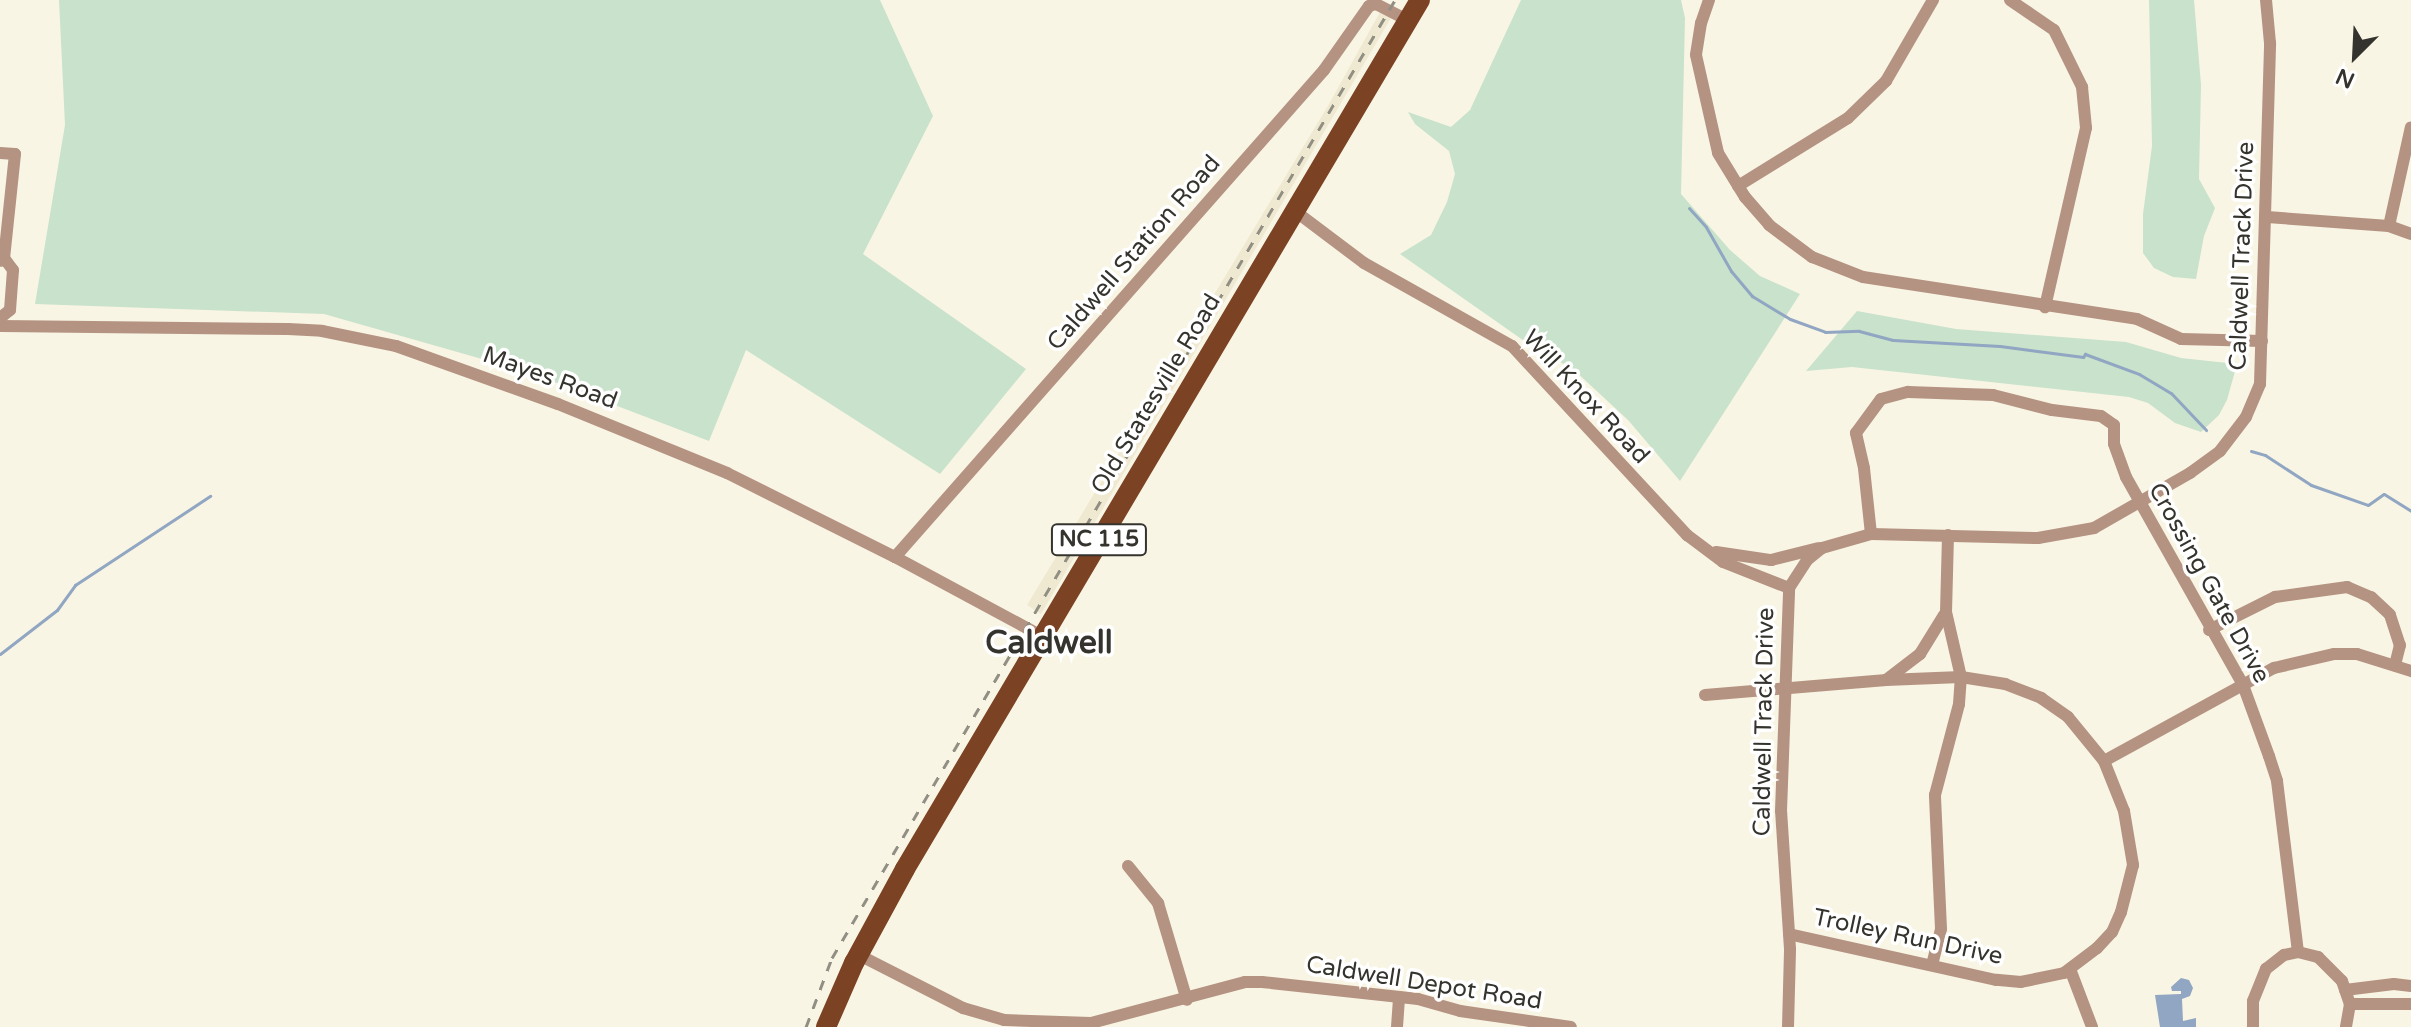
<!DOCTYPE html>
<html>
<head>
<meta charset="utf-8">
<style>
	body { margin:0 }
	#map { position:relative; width:2411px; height:1027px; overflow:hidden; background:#f9f5e4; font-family:"Varela Round",sans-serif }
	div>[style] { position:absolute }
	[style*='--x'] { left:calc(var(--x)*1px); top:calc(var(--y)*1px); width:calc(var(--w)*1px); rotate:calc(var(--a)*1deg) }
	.built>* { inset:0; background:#efe9d1 }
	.green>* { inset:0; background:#c9e2cb }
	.water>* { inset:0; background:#90a6c2 }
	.stream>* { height:3px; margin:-1.5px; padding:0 1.5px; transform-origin:1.5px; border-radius:1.5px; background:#90a6c2 }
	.minor>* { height:12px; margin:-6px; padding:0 6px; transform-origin:6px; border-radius:6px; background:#b59382 }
	.primary>* { height:20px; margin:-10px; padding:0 10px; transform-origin:10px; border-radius:10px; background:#7b4223 }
	.rail>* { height:3px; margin-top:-1.5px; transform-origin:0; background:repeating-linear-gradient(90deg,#918e83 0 10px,transparent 0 20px) }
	span { translate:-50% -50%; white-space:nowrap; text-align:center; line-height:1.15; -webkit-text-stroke:7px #fff; paint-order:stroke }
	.shield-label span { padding:2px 6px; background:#fff; border:2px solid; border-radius:6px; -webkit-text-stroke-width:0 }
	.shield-label { font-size:22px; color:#35332d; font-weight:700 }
	.street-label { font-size:24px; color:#35332d }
	.district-label { font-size:32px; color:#35332d; font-weight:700 }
	.north { position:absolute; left:2315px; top:16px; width:80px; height:80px; -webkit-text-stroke:6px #fff; paint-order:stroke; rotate:204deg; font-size:22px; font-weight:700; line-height:32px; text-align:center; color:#35332d }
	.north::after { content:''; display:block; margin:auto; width:28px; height:36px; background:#35332d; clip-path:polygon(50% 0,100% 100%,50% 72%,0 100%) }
</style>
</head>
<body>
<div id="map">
	<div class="built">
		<i style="clip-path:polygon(1380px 12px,1391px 18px,1041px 614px,1027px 605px,1329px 104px)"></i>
	</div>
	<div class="green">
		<i style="clip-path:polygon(59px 0,880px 0,933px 116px,863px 254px,1026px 369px,940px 474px,746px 350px,709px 441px,528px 372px,324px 314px,35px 304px,65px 125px)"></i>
		<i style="clip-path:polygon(1521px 0,1681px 0,1685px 18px,1681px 194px,1730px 250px,1760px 276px,1800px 294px,1680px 481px,1628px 420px,1574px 370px,1527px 343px,1400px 254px,1431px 235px,1447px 202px,1455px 174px,1449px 151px,1415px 124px,1408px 112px,1451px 127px,1470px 110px)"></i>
		<i style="clip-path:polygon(2149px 0,2194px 0,2201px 85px,2199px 179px,2215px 208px,2204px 236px,2196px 279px,2173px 277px,2154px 268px,2143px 253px,2143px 214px,2152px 146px)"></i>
		<i style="clip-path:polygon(1857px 311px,1956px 329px,2126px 342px,2181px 358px,2237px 364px,2227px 400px,2219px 415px,2201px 432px,2175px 423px,2148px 403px,2129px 397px,1852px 367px,1806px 371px)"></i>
	</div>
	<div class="water">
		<i style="clip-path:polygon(2181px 978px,2189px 980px,2193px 988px,2190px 996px,2182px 999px,2183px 1021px,2196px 1018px,2196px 1027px,2160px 1027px,2155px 995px,2181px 994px,2181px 991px,2172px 991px,2171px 987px)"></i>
	</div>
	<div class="stream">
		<i style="--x:1689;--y:208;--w:25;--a:48"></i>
		<i style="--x:1706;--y:227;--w:51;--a:60.4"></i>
		<i style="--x:1731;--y:271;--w:33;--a:50"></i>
		<i style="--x:1752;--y:296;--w:44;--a:31.2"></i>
		<i style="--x:1790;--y:319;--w:37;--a:20"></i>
		<i style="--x:1825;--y:332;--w:34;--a:-2"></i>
		<i style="--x:1859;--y:331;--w:35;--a:15"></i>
		<i style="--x:1893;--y:340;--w:107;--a:3.2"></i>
		<i style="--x:2000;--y:346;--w:84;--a:7.5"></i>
		<i style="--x:2083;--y:357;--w:4;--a:-56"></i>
		<i style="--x:2085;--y:354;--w:58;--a:20.3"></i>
		<i style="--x:2139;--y:374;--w:37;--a:31"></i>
		<i style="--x:2171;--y:393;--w:51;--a:46.6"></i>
		<i style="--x:2251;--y:451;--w:15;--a:16"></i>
		<i style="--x:2265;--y:455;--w:55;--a:33.1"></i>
		<i style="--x:2311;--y:485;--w:60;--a:19.3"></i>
		<i style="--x:2368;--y:505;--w:19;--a:-35"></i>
		<i style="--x:2384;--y:494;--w:32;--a:32"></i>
		<i style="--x:0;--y:654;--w:72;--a:-37.7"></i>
		<i style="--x:57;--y:610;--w:31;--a:-54"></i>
		<i style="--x:75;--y:585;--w:162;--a:-33.4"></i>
	</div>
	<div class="minor">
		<i style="--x:1709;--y:0;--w:24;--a:109"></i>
		<i style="--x:1701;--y:23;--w:32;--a:99"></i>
		<i style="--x:1696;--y:55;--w:100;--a:77.3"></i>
		<i style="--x:1718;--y:153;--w:52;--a:58.5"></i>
		<i style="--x:1745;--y:197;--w:37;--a:49"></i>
		<i style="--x:1769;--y:225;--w:54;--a:36.7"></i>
		<i style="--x:1812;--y:257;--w:55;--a:21.4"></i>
		<i style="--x:1863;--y:277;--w:277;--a:8.7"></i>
		<i style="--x:2137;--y:319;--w:48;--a:24.4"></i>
		<i style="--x:2181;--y:339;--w:81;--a:1.4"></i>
		<i style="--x:2010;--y:0;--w:53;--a:34.3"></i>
		<i style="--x:2054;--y:30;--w:64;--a:63.8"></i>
		<i style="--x:2082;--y:87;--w:41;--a:84.4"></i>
		<i style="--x:2086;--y:128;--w:184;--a:102.9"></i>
		<i style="--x:0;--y:153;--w:15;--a:4"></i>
		<i style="--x:15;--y:154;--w:105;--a:96"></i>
		<i style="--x:1738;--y:186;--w:129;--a:-31.7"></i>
		<i style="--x:1848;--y:118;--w:53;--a:-44.2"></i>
		<i style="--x:1886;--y:81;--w:94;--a:-59.9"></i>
		<i style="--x:1295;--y:211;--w:86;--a:37"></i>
		<i style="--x:1364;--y:263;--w:170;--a:29.3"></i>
		<i style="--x:1512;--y:346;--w:258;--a:47.2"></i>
		<i style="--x:1687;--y:535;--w:45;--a:36.9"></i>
		<i style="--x:1723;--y:562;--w:71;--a:21.5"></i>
		<i style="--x:2267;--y:217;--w:122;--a:4.2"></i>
		<i style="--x:2389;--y:226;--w:23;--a:20"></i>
		<i style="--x:2389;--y:226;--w:101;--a:-77.5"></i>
		<i style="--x:0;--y:318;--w:13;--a:-39"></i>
		<i style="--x:10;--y:310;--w:40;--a:-85.7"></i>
		<i style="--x:13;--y:270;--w:15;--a:-127"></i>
		<i style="--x:4;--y:258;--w:4;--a:135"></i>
		<i style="--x:0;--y:326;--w:288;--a:0.6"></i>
		<i style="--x:288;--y:329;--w:34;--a:3"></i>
		<i style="--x:322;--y:331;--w:76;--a:11.5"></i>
		<i style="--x:396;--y:346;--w:172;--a:19.7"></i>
		<i style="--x:558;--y:404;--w:183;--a:22.2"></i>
		<i style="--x:727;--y:473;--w:188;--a:26.6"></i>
		<i style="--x:895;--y:557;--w:167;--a:28.3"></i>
		<i style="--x:1871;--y:534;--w:66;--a:-96.1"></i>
		<i style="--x:1864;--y:468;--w:36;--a:-103"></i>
		<i style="--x:1856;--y:433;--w:42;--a:-53.7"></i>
		<i style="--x:1881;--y:399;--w:28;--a:-15"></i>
		<i style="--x:1908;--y:392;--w:85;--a:2"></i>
		<i style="--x:1993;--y:395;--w:61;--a:14.3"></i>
		<i style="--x:2052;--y:410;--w:49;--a:7"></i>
		<i style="--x:2101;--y:416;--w:16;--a:35"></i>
		<i style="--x:2114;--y:425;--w:19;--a:90"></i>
		<i style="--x:2114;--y:444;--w:35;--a:70"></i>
		<i style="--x:2126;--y:477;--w:239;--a:60.6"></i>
		<i style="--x:2243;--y:685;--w:76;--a:69.9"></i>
		<i style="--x:2269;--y:756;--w:26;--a:72"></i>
		<i style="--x:2277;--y:781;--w:172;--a:83"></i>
		<i style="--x:1716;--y:552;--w:56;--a:8.3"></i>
		<i style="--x:1771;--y:560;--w:49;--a:-14"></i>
		<i style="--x:895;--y:557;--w:649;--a:-48.62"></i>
		<i style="--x:1324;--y:70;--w:78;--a:-54.9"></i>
		<i style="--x:1369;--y:6;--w:7;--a:-16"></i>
		<i style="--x:1376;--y:4;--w:36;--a:27"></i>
		<i style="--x:2209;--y:630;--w:74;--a:-26.6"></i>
		<i style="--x:2275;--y:597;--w:73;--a:-7.9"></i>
		<i style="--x:2347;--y:587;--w:26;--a:23"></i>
		<i style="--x:2371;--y:597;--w:26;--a:43"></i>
		<i style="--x:2390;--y:615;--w:32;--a:72"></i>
		<i style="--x:2400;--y:645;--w:21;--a:104"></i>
		<i style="--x:1886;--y:680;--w:43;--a:-37.4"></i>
		<i style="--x:1920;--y:654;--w:46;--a:-58.4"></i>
		<i style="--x:1705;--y:695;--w:182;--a:-4.7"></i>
		<i style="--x:1886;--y:680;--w:75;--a:-2.3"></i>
		<i style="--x:1961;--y:677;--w:45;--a:9"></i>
		<i style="--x:2005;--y:684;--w:39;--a:21"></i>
		<i style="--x:2041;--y:698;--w:33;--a:35"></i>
		<i style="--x:2068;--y:717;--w:57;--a:50.7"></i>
		<i style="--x:2104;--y:761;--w:54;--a:68.2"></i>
		<i style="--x:2124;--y:811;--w:55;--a:80.5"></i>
		<i style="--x:2133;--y:865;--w:49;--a:104.3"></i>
		<i style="--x:2121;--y:912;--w:22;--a:114"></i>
		<i style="--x:2112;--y:932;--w:22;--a:133"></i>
		<i style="--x:2097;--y:948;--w:41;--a:142.9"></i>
		<i style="--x:2064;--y:973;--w:44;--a:168.2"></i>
		<i style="--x:2021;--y:982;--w:25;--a:-175"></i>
		<i style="--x:1996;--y:980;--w:212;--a:-167.5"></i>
		<i style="--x:2104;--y:761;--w:194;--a:-28.7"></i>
		<i style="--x:2274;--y:668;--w:62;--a:-13.1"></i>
		<i style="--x:2334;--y:654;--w:23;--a:0"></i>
		<i style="--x:2357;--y:654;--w:57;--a:17.5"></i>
		<i style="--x:1128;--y:866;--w:48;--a:51"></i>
		<i style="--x:1158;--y:903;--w:101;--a:73.4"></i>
		<i style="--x:859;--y:955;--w:117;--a:27"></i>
		<i style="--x:963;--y:1008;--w:43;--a:16.3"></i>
		<i style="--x:1004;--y:1020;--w:87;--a:2"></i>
		<i style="--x:1091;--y:1023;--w:159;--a:-14.9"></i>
		<i style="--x:1245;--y:982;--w:17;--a:0"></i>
		<i style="--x:1262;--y:982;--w:157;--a:6.2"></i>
		<i style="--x:1418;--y:999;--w:44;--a:15.9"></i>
		<i style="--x:1460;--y:1011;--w:112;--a:8.2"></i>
		<i style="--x:1932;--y:965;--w:37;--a:-76"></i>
		<i style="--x:1941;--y:929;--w:134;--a:-92.6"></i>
		<i style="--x:1935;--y:795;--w:94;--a:-75.2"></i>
		<i style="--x:1959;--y:704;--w:27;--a:-86"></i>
		<i style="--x:1961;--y:677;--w:67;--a:-103"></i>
		<i style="--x:1946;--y:612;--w:77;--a:-88.5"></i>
		<i style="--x:2070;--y:969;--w:62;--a:69.2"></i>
		<i style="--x:2345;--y:990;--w:49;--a:-7"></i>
		<i style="--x:2394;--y:984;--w:17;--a:7"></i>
		<i style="--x:2350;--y:1004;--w:61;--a:0"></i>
		<i style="--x:1397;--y:1027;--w:30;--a:-86"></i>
		<i style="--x:1788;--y:1027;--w:78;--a:-88.5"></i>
		<i style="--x:1790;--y:949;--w:138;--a:-93.7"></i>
		<i style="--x:1781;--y:811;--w:223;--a:-87.9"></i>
		<i style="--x:1789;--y:588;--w:33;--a:-57"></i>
		<i style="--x:1807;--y:560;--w:19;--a:-39"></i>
		<i style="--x:1822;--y:548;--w:51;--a:-15.9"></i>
		<i style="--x:1871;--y:534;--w:167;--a:1.4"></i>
		<i style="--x:2038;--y:538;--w:57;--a:-10.1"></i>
		<i style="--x:2094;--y:528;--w:111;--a:-29.8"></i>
		<i style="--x:2190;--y:473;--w:37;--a:-36"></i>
		<i style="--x:2220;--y:451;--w:43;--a:-52.6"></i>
		<i style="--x:2246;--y:417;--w:36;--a:-67"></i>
		<i style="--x:2260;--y:384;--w:341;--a:-88.3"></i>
		<i style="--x:2270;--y:43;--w:43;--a:-95.3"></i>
		<i style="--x:2253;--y:1027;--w:26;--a:-90"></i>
		<i style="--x:2253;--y:1001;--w:35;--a:-68"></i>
		<i style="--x:2266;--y:969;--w:23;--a:-38"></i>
		<i style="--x:2284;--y:955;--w:14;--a:-12"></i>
		<i style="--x:2298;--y:952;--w:21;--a:14"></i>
		<i style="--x:2318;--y:957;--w:34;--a:45"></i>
		<i style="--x:2342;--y:981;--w:24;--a:71"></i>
		<i style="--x:2350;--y:1004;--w:23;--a:100"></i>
	</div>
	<div class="primary">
		<i style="--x:826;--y:1027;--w:70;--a:-66.4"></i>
		<i style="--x:854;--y:963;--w:107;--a:-61.5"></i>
		<i style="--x:905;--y:869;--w:1010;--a:-59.35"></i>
	</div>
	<div class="rail">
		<i style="--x:806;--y:1027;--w:74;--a:-69.4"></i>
		<i style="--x:832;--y:958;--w:1111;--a:-59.56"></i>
	</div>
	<div class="shield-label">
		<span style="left:1099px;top:540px">NC 115</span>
	</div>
	<div class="street-label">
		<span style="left:1134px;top:253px;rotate:-49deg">Caldwell Station Road</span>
		<span style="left:2242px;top:256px;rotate:-88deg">Caldwell Track Drive</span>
		<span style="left:550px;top:378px;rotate:20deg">Mayes Road</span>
		<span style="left:1156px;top:394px;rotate:-59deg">Old Statesville Road</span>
		<span style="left:1586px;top:397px;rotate:47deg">Will Knox Road</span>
		<span style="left:2209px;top:583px;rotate:61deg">Crossing Gate Drive</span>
		<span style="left:1764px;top:722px;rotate:-89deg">Caldwell Track Drive</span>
		<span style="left:1908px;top:937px;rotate:12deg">Trolley Run Drive</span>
		<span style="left:1424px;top:983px;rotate:9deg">Caldwell Depot Road</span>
	</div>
	<div class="district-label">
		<span style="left:1049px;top:643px">Caldwell</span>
	</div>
	<div class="north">N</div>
</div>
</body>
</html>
